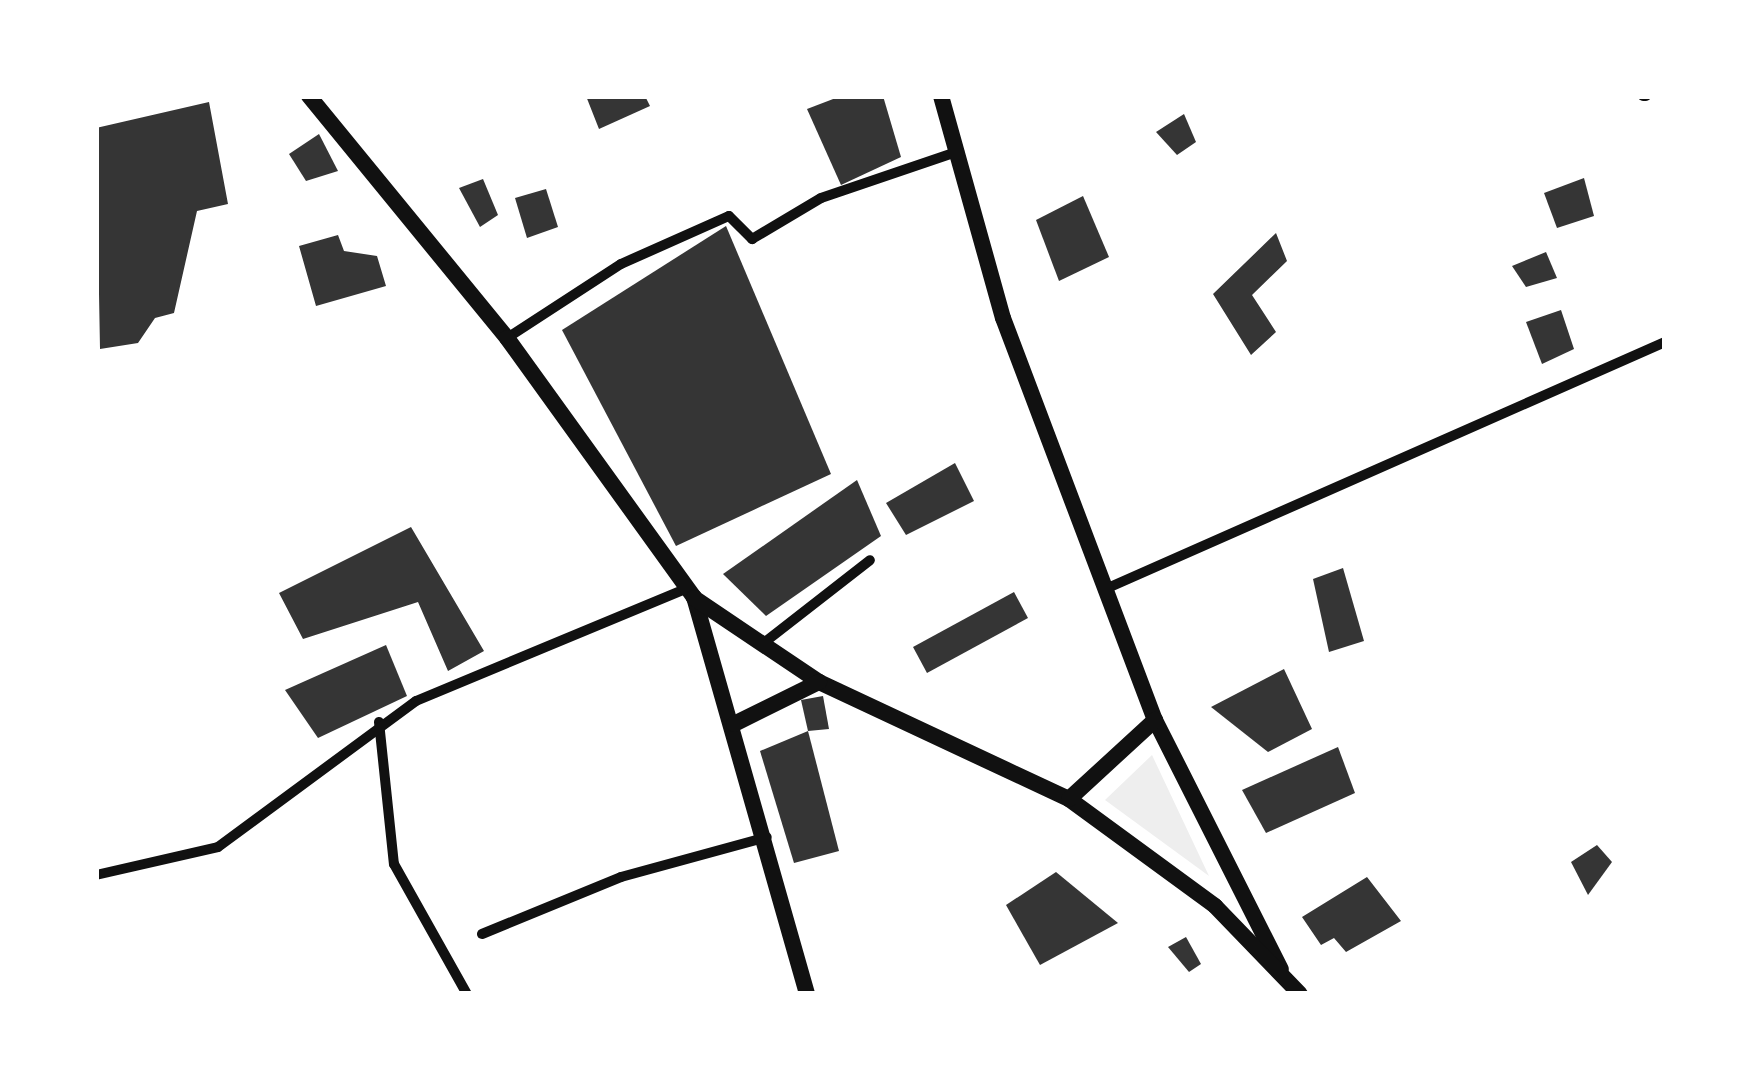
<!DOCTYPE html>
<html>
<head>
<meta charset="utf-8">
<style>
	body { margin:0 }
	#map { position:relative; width:1761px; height:1090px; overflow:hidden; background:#fff; font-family:Barlow,sans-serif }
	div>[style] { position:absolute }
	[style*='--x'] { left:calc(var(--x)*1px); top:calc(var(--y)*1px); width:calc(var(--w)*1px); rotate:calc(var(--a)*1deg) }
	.green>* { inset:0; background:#eee }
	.building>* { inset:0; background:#353535 }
	.minor>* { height:10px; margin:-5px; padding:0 5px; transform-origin:5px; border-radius:5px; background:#111 }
	.primary>* { height:16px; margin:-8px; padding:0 8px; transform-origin:8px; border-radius:8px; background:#111 }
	span { translate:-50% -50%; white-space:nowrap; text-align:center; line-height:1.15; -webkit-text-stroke:12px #fff; paint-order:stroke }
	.frame { position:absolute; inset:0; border:99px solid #fff; pointer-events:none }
</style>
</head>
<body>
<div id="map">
	<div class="green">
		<i style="clip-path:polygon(1152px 755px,1209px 876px,1105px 800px)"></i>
	</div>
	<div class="building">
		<i style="clip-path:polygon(586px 96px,645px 96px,650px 106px,599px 129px)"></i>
		<i style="clip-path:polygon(841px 96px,883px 96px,901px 157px,841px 185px,807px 109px)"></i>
		<i style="clip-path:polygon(209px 102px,228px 204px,197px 211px,174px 313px,155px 318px,138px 343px,100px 349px,96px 128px)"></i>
		<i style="clip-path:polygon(1184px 114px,1196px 142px,1177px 155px,1156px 132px)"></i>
		<i style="clip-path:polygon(319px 134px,338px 171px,306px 181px,289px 154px)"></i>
		<i style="clip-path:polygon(1584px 178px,1594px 216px,1557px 228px,1544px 193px)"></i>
		<i style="clip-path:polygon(483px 179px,498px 215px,480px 227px,459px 188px)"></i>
		<i style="clip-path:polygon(546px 189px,558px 227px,527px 238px,515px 198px)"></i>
		<i style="clip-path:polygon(1083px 196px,1109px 257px,1059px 281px,1036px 220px)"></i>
		<i style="clip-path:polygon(726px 226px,831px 474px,676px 546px,562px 330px)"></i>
		<i style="clip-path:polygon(1276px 233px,1287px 261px,1252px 295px,1276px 332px,1251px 355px,1213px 294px)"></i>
		<i style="clip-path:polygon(338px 235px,344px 251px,377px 256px,386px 286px,316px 306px,299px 246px)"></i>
		<i style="clip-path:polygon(1546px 252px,1557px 278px,1526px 287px,1512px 266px)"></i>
		<i style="clip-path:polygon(1561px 310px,1574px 349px,1542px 364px,1526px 322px)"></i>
		<i style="clip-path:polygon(955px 463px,974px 501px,906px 535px,886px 503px)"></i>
		<i style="clip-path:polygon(857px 480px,881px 536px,766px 616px,723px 574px)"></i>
		<i style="clip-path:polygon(411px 527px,484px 651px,448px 671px,418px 602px,303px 639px,279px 593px)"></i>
		<i style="clip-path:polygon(1343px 568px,1364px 641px,1329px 652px,1313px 579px)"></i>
		<i style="clip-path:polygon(1014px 592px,1028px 618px,927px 673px,913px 647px)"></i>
		<i style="clip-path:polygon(386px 645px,407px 696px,318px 738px,285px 690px)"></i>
		<i style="clip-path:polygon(1284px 669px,1312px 729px,1268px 752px,1211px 707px)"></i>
		<i style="clip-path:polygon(823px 696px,829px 729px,808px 731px,801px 700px)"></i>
		<i style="clip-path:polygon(808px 731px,839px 851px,794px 863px,760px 751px)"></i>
		<i style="clip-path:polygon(1338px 747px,1355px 793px,1266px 833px,1242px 790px)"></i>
		<i style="clip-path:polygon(1597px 845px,1612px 862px,1588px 895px,1571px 862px)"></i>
		<i style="clip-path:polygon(1056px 872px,1118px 923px,1040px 965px,1006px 905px)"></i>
		<i style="clip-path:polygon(1367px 877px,1401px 921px,1346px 952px,1334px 938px,1321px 945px,1302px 917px)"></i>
		<i style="clip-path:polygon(1186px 937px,1201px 964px,1189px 972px,1168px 947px)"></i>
	</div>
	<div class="minor">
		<i style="--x:1643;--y:96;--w:3;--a:0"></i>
		<i style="--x:507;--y:338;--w:136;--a:-33"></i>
		<i style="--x:621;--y:264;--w:118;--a:-24"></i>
		<i style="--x:729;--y:216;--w:33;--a:45"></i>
		<i style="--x:752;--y:239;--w:80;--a:-30.7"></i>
		<i style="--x:821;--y:198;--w:146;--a:-18.8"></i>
		<i style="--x:1110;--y:587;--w:607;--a:-23.82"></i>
		<i style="--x:761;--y:645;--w:138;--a:-37.9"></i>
		<i style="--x:379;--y:722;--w:143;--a:84"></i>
		<i style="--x:394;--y:864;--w:149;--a:60.7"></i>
		<i style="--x:96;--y:875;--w:125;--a:-12.9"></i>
		<i style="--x:218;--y:847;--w:246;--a:-36.4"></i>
		<i style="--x:416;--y:701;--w:294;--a:-22.6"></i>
		<i style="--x:482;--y:934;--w:150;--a:-22.3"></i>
		<i style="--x:621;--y:877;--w:151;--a:-15.3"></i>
	</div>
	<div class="primary">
		<i style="--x:309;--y:96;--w:313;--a:50.7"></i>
		<i style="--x:507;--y:338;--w:319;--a:54.2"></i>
		<i style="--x:694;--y:597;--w:413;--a:74.1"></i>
		<i style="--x:941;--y:96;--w:230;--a:74.4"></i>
		<i style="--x:1003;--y:318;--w:430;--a:69.3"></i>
		<i style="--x:1155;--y:720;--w:279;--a:63.2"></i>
		<i style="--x:694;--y:598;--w:151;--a:33.9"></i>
		<i style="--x:819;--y:682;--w:276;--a:25.1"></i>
		<i style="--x:1069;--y:799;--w:181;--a:36.2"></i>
		<i style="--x:1215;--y:906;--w:122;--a:46"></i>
		<i style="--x:734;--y:724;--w:95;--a:-26.3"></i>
		<i style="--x:1069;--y:799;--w:117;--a:-42.6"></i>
	</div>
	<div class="frame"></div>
</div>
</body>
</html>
